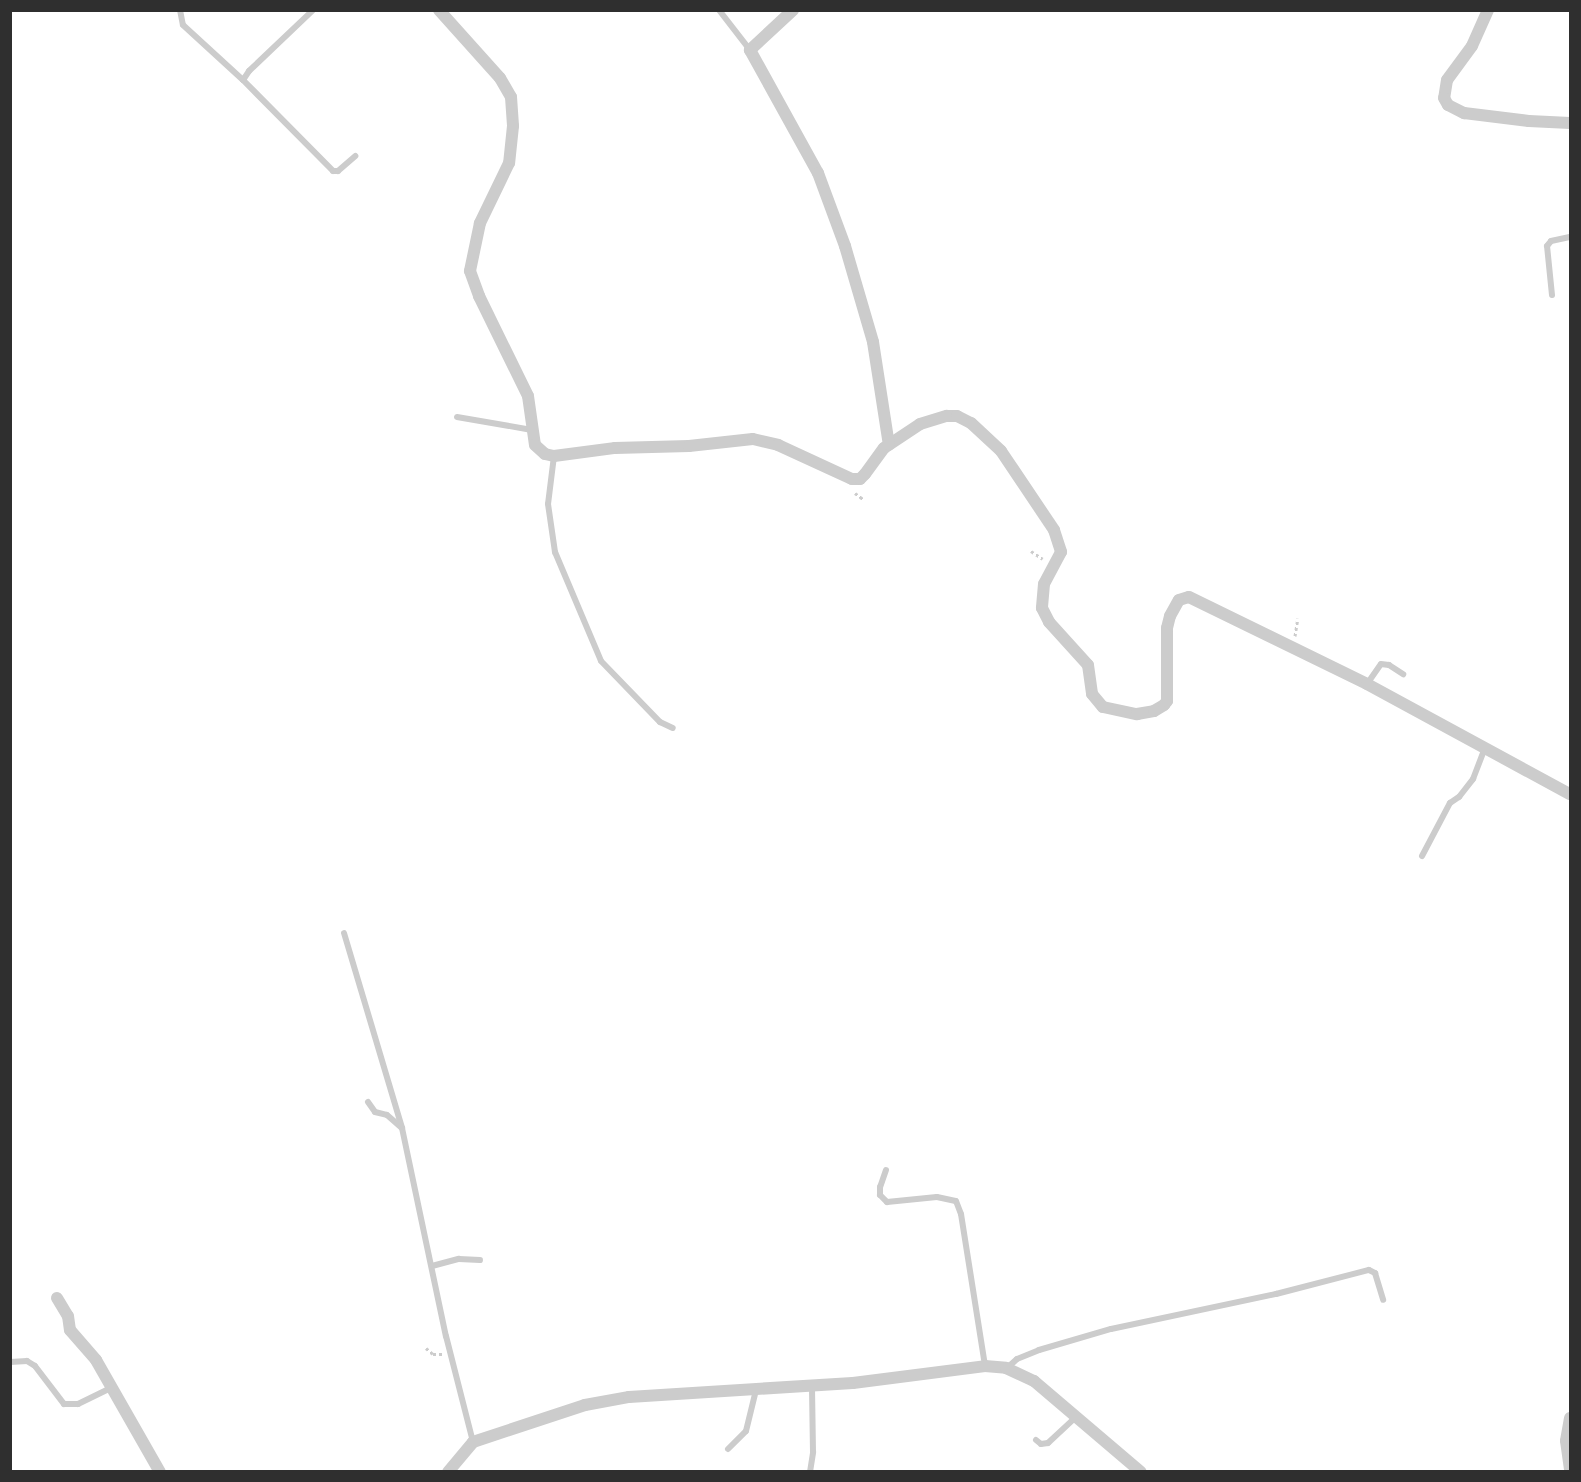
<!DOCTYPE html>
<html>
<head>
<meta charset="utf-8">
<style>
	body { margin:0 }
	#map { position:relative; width:1581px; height:1482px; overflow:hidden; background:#fff; font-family:Cabin,sans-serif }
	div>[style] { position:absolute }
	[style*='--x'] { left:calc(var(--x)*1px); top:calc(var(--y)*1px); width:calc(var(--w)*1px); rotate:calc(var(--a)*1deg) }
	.path>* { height:3px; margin-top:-1.5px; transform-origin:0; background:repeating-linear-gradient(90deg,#ccc 0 3px,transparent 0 6px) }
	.service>* { height:6px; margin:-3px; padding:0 3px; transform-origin:3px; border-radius:3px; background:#ccc }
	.minor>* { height:12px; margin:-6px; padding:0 6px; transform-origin:6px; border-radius:6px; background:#ccc }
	span { translate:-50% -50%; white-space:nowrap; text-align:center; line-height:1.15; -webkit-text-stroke:6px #fff; paint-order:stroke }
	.frame { position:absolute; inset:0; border:12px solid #2f2f2f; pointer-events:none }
</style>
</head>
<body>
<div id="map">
	<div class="path">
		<i style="--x:855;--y:493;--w:10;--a:37"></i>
		<i style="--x:1031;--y:551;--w:14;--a:34"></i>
		<i style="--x:1295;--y:636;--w:18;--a:-81"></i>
		<i style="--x:426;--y:1348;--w:9;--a:41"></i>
		<i style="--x:433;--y:1354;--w:10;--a:0"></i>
	</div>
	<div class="service">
		<i style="--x:180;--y:10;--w:15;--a:79"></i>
		<i style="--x:183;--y:25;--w:81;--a:42.5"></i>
		<i style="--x:243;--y:80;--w:11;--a:-56"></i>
		<i style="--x:249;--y:71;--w:88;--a:-43.6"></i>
		<i style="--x:719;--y:10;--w:51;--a:52.2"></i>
		<i style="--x:243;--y:80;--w:128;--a:45.3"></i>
		<i style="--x:333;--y:171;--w:5;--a:0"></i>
		<i style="--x:338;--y:171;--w:23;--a:-41"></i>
		<i style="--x:1552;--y:295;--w:49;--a:-95.8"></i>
		<i style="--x:1547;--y:246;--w:6;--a:-51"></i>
		<i style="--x:1551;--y:241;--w:19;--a:-12"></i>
		<i style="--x:457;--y:417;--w:76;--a:9.8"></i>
		<i style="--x:554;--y:456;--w:48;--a:97.1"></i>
		<i style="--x:548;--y:504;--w:49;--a:81.7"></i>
		<i style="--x:555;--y:552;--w:118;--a:67.1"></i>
		<i style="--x:601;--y:661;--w:85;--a:46"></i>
		<i style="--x:660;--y:722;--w:14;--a:25"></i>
		<i style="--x:1367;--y:684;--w:24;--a:-55"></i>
		<i style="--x:1381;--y:664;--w:8;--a:7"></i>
		<i style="--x:1389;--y:665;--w:17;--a:33"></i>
		<i style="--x:1422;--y:856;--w:60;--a:-62.2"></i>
		<i style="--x:1450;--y:803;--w:11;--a:-34"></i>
		<i style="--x:1459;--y:797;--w:23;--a:-52"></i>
		<i style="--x:1473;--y:779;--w:33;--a:-69"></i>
		<i style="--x:344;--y:933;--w:203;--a:73.4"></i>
		<i style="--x:402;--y:1128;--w:213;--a:78.1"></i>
		<i style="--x:446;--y:1336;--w:109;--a:75.7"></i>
		<i style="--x:368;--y:1102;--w:12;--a:55"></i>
		<i style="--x:375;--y:1112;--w:12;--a:14"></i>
		<i style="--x:387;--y:1115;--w:20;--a:41"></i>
		<i style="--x:886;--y:1170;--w:18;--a:109"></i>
		<i style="--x:880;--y:1187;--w:8;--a:90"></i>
		<i style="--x:880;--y:1195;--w:10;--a:45"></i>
		<i style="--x:887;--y:1202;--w:50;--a:-5.7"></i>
		<i style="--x:937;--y:1197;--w:19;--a:12"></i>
		<i style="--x:956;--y:1201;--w:14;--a:69"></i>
		<i style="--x:961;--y:1214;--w:154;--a:81"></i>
		<i style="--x:432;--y:1266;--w:28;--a:-15"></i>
		<i style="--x:459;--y:1259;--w:21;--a:3"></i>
		<i style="--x:10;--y:1362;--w:17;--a:-3"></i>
		<i style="--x:27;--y:1361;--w:9;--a:32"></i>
		<i style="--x:35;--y:1366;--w:48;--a:52.7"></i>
		<i style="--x:64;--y:1404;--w:14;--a:0"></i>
		<i style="--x:78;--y:1404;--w:37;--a:-26"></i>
		<i style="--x:1007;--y:1368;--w:13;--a:-42"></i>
		<i style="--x:1017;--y:1359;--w:24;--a:-22"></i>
		<i style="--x:1039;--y:1350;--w:75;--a:-16.3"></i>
		<i style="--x:1111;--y:1329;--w:169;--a:-12"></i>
		<i style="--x:1276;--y:1294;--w:96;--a:-14.5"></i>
		<i style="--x:1369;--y:1270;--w:7;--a:27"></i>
		<i style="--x:1375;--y:1273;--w:28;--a:73"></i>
		<i style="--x:1036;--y:1440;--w:6;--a:39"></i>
		<i style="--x:1041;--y:1444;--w:7;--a:-8"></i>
		<i style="--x:1048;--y:1443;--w:38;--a:-43"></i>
		<i style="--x:728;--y:1449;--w:25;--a:-45"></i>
		<i style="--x:746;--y:1431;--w:42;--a:-76.3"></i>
		<i style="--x:810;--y:1472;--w:20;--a:-81"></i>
		<i style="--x:813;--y:1452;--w:66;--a:-90.9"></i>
	</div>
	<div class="minor">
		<i style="--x:439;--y:10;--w:91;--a:48.1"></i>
		<i style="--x:500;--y:78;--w:22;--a:60"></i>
		<i style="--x:511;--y:97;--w:29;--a:86"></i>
		<i style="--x:513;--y:126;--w:37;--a:96"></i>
		<i style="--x:509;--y:163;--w:67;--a:115.8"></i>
		<i style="--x:480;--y:223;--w:49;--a:101.8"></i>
		<i style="--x:470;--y:271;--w:27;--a:70"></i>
		<i style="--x:479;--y:296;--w:111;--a:63.9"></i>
		<i style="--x:528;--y:396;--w:49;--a:81.9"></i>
		<i style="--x:535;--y:445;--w:13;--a:42"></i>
		<i style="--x:545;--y:454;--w:9;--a:13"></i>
		<i style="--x:554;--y:456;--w:62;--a:-7.5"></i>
		<i style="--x:615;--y:448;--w:74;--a:-1.5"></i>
		<i style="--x:689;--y:446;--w:64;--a:-6.2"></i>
		<i style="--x:753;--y:439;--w:26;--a:13"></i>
		<i style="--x:778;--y:445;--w:81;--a:24.7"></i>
		<i style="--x:852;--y:479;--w:8;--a:0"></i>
		<i style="--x:860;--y:479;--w:7;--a:-45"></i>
		<i style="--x:865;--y:474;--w:32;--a:-54"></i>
		<i style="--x:884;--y:448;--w:43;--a:-33.7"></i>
		<i style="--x:920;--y:424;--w:28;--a:-17"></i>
		<i style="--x:947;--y:416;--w:10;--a:0"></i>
		<i style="--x:957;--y:416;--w:16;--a:27"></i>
		<i style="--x:971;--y:423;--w:41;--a:43"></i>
		<i style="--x:1001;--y:451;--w:95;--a:56.1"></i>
		<i style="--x:1054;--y:530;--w:23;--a:72"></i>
		<i style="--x:1061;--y:552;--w:36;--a:118"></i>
		<i style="--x:1044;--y:584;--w:24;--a:95"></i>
		<i style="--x:1042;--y:608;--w:16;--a:63"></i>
		<i style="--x:1049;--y:622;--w:58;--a:47.8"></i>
		<i style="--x:1088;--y:665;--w:29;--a:82"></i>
		<i style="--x:1092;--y:694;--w:17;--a:50"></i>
		<i style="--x:1103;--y:707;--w:35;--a:12"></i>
		<i style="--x:1137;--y:714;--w:17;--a:-10"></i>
		<i style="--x:1154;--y:711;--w:12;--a:-31"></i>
		<i style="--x:1164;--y:705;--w:5;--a:-53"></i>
		<i style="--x:1167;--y:701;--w:73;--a:-90"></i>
		<i style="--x:1167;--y:628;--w:12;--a:-76"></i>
		<i style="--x:1170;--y:616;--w:18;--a:-61"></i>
		<i style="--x:1179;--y:600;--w:10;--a:-17"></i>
		<i style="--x:1189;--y:597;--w:198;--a:26"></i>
		<i style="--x:1367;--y:684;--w:231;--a:28.5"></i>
		<i style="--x:793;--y:10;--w:59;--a:137.1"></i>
		<i style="--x:750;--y:50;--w:141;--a:61.1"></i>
		<i style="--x:818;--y:173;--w:78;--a:69.7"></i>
		<i style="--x:845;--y:246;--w:100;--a:73.7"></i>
		<i style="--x:873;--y:342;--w:104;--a:81.2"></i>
		<i style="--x:1488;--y:10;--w:39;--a:114"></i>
		<i style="--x:1472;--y:46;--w:42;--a:126.3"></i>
		<i style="--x:1447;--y:80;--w:18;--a:99"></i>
		<i style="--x:1444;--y:98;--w:8;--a:60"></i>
		<i style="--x:1448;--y:105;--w:18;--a:27"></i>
		<i style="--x:1464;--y:113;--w:65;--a:7"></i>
		<i style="--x:1529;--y:121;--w:41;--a:2.8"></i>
		<i style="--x:57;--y:1298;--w:21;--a:59"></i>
		<i style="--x:68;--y:1316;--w:14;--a:82"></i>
		<i style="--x:70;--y:1330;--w:40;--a:49"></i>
		<i style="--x:96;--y:1360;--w:129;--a:60.3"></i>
		<i style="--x:1570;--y:1418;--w:23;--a:100"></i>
		<i style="--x:1566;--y:1441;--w:30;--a:82"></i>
		<i style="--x:448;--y:1472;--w:39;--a:-50"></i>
		<i style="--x:473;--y:1442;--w:118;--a:-18.3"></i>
		<i style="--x:585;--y:1405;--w:45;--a:-10.3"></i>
		<i style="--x:629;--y:1397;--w:224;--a:-3.6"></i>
		<i style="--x:853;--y:1383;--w:133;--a:-7.3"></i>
		<i style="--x:985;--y:1366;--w:21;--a:5"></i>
		<i style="--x:1006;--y:1368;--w:31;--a:25"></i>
		<i style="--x:1034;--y:1381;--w:140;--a:40.4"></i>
	</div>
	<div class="frame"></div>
</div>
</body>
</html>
